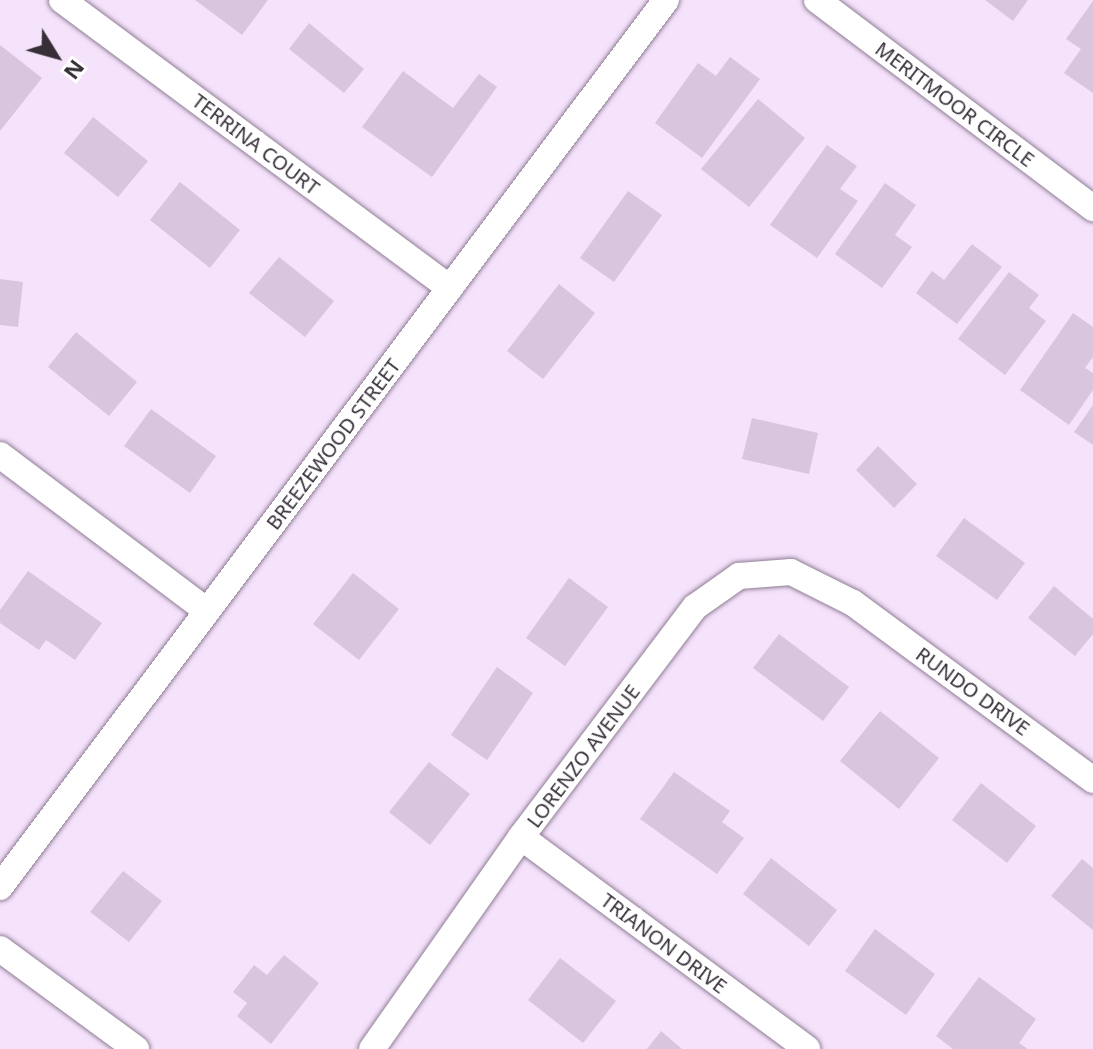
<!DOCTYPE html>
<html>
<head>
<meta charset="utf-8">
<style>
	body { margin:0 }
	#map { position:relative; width:1093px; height:1049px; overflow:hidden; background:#f5e2fb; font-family:"Noto Sans",sans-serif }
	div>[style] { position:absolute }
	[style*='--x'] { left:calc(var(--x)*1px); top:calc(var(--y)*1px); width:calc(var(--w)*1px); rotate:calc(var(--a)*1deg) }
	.building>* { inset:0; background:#d8c6df }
	.roads { filter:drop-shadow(0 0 2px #8f7e95) drop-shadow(0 0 2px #8f7e95) }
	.minor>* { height:26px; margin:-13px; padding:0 13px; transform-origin:13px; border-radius:13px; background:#fff }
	span { translate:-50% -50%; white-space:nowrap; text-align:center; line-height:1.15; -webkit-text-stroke:6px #fff; paint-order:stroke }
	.street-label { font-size:20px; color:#362f38 }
	.north { position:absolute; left:16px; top:16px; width:80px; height:80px; -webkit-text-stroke:6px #fff; paint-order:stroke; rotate:127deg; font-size:22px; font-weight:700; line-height:32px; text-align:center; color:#362f38 }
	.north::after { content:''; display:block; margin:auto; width:28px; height:36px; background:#362f38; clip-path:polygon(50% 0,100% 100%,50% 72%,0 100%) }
</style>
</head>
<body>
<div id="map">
	<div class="building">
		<i style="clip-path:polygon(195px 0,268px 0,242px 35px)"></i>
		<i style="clip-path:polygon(985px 0,1028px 0,1013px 21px)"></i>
		<i style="clip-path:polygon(1093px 1px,1093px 93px,1064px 73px,1081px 49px,1066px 39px)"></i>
		<i style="clip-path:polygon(309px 23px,364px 69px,344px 93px,289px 49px)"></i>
		<i style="clip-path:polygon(0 45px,42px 78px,0 131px)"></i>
		<i style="clip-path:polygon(730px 57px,760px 79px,702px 158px,655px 123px,698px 63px,716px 76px)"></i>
		<i style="clip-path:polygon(403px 71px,453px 108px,479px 74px,497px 87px,432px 177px,362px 127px)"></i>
		<i style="clip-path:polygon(758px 99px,805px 138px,749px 207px,701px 169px)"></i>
		<i style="clip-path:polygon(93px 117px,148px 161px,118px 197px,64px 153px)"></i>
		<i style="clip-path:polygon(827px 145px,857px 166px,840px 189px,858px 201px,817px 258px,770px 225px)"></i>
		<i style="clip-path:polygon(180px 182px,240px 230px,210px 268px,150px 220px)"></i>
		<i style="clip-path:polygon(885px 183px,916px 205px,895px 235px,912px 247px,882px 288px,835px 254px)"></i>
		<i style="clip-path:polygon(628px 191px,662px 215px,614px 282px,580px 258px)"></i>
		<i style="clip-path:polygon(972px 244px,1002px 267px,957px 324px,916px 293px,932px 271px,944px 280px)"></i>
		<i style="clip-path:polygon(279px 257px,334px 301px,305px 337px,249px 293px)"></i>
		<i style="clip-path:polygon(1009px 272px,1039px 295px,1029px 308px,1046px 321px,1005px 375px,958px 339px)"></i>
		<i style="clip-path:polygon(0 279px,23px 282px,18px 327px,0 325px)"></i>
		<i style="clip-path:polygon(559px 284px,595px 313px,543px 379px,507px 351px)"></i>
		<i style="clip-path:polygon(1073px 313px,1093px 327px,1093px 357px,1085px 368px,1093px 373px,1093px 390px,1069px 425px,1020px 390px)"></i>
		<i style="clip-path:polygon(76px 332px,137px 382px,109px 416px,48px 367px)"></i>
		<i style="clip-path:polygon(1093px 405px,1093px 445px,1074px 432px)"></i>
		<i style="clip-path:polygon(151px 409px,216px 456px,190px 493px,124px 446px)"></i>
		<i style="clip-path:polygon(752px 418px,818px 433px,809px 474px,742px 459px)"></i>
		<i style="clip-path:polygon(878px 446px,917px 484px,894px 508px,856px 470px)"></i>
		<i style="clip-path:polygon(964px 518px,1025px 563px,997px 600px,936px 556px)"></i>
		<i style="clip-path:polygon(28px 571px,102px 623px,75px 660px,46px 640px,39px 650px,0 623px,0 610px)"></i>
		<i style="clip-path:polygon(353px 573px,399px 609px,359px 660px,313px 624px)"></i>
		<i style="clip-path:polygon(569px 578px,608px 607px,565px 666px,526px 638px)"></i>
		<i style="clip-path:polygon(1054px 586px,1093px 619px,1093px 634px,1075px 656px,1028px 618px)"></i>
		<i style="clip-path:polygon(779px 634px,849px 687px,823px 721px,753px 668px)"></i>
		<i style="clip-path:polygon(497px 667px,533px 693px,487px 760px,451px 735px)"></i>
		<i style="clip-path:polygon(880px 711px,939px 758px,899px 809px,840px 761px)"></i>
		<i style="clip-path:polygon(429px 762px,470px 794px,430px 845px,389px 812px)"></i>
		<i style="clip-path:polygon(674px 772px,730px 811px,722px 822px,744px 838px,717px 874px,640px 819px)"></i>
		<i style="clip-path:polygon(981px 783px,1036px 826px,1007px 863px,952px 820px)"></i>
		<i style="clip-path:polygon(771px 858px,837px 910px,809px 946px,743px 894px)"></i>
		<i style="clip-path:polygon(1082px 859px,1093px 868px,1093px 930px,1051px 896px)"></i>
		<i style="clip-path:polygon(123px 871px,162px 901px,129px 942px,90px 912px)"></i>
		<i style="clip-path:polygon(875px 929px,935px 974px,906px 1015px,845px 971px)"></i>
		<i style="clip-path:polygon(284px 955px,319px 983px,271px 1044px,237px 1016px,247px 1003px,233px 992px,254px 965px,267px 975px)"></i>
		<i style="clip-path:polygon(560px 958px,616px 1001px,583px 1043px,528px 1000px)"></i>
		<i style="clip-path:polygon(979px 977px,1036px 1019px,1019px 1043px,1028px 1049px,953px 1049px,936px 1036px)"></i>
		<i style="clip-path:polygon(661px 1031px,682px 1049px,647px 1049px)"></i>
	</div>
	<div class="roads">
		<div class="minor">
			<i style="--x:62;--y:0;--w:483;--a:36.6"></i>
			<i style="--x:817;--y:0;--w:346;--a:37"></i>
			<i style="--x:0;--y:455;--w:259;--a:37"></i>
			<i style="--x:521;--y:837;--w:356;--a:36.5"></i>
			<i style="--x:0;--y:887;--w:1109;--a:-53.1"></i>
			<i style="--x:0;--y:949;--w:169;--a:36.3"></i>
			<i style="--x:372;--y:1049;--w:259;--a:-54.9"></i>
			<i style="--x:521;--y:837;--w:288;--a:-52.9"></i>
			<i style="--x:695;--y:607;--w:54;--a:-35.2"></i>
			<i style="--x:739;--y:576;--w:52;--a:-4.4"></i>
			<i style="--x:791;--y:572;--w:69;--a:26.6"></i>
			<i style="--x:853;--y:603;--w:298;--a:36.4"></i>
		</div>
	</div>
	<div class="street-label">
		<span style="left:955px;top:104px;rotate:37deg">MERITMOOR CIRCLE</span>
		<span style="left:256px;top:144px;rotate:37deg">TERRINA COURT</span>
		<span style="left:333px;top:444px;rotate:-53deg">BREEZEWOOD STREET</span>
		<span style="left:973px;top:691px;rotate:36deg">RUNDO DRIVE</span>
		<span style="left:583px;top:756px;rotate:-53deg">LORENZO AVENUE</span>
		<span style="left:664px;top:943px;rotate:37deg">TRIANON DRIVE</span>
	</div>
	<div class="north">N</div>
</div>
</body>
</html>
